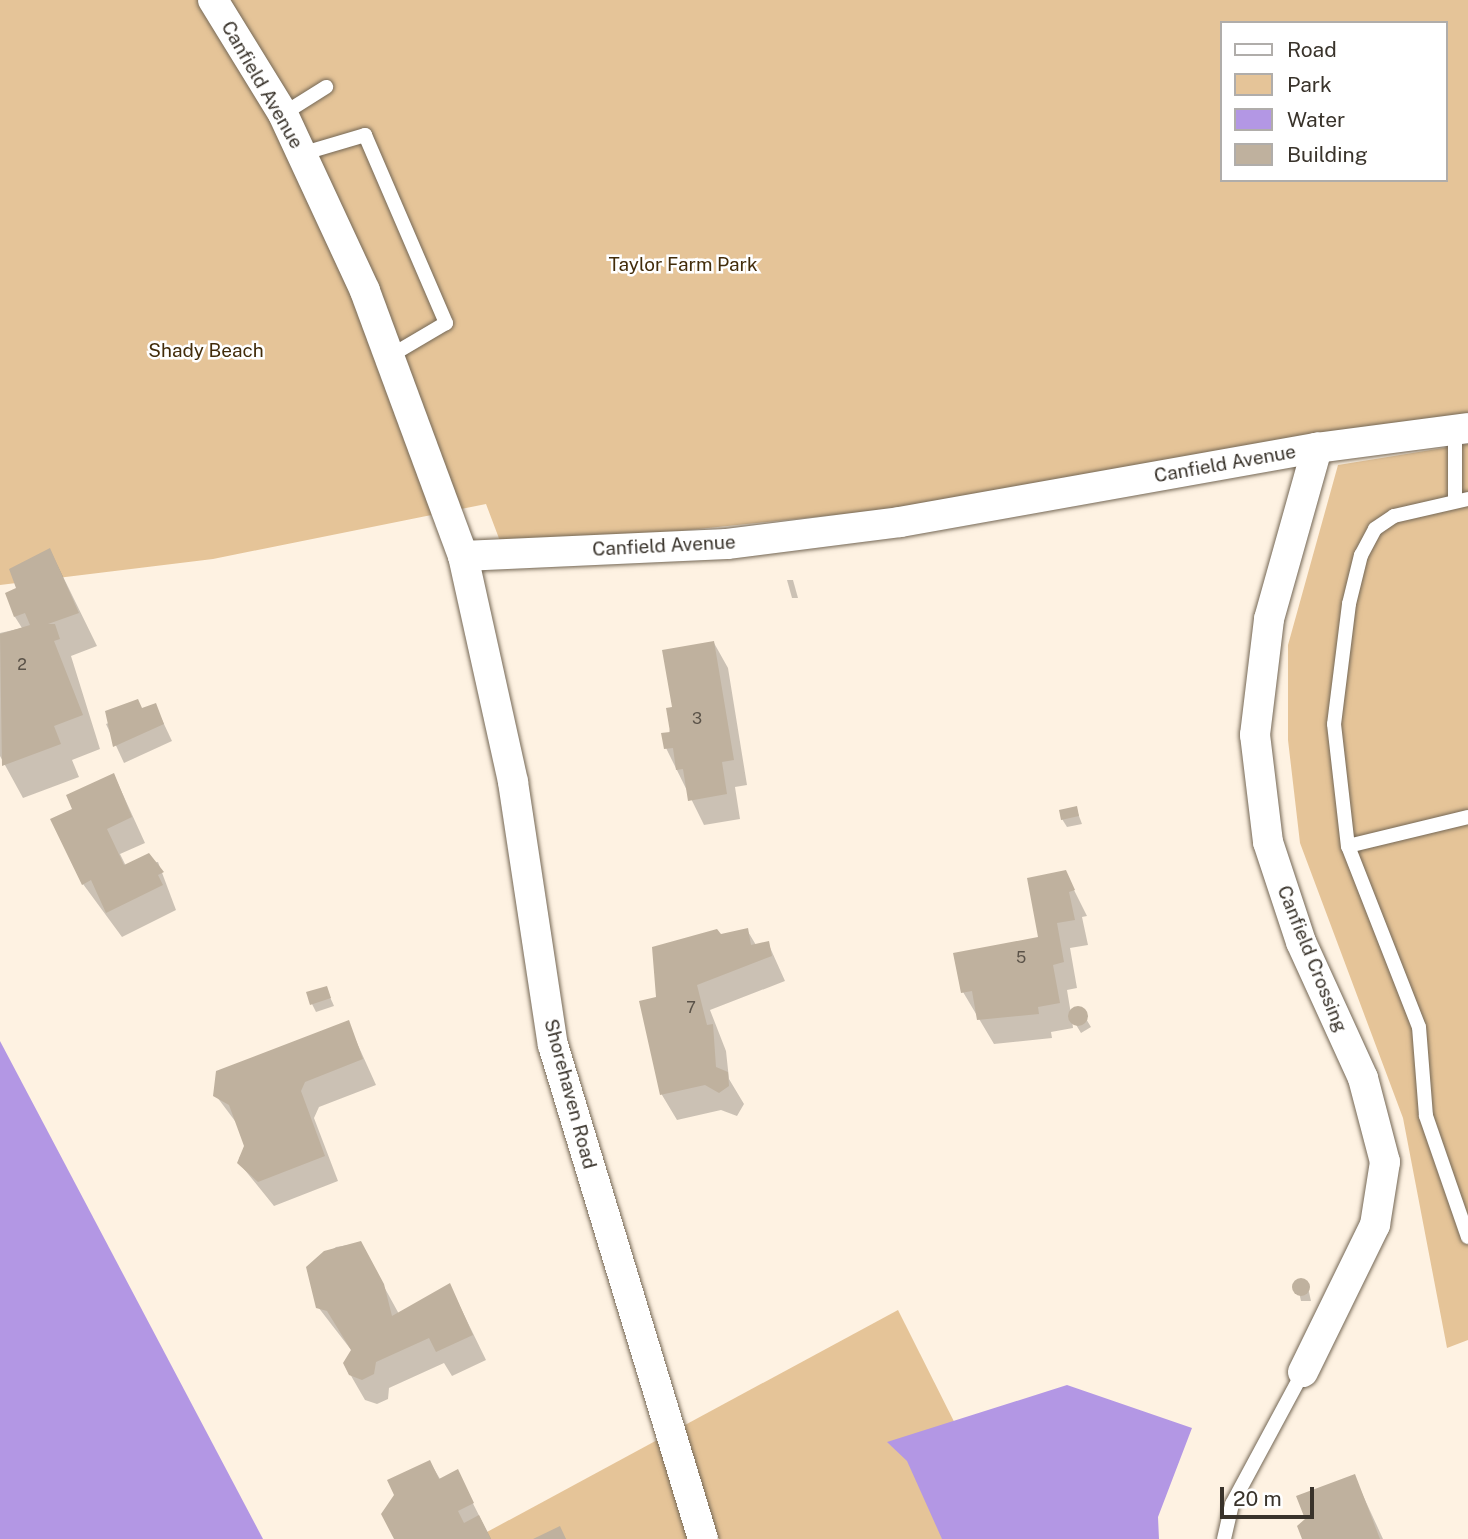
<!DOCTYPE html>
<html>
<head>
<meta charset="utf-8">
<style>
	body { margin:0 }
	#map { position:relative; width:1468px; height:1539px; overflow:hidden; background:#fef2e2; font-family:"Public Sans",sans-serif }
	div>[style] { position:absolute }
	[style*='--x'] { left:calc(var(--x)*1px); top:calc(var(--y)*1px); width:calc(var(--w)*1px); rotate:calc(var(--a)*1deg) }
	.green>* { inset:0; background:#e5c498 }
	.water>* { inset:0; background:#b397e4 }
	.shadow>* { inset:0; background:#0003 }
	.building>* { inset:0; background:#bfb19e }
	.round { border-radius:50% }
	.roads { filter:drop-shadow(0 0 2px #746755) drop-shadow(0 0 2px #746755) }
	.service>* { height:14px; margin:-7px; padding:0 7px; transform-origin:7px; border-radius:7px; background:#fff }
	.minor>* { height:30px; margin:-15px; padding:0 15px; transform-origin:15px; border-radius:15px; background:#fff }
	span { translate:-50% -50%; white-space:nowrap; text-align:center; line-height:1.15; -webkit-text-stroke:5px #fff; paint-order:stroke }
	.number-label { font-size:16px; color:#5a5248 }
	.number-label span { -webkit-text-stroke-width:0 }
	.street-label { font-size:19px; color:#39332b }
	.park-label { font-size:19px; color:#422c0a }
	.legend { position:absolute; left:1220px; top:21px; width:228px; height:161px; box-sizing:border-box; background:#fff; border:2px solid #b0adaa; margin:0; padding:9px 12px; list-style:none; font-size:21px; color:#39332b }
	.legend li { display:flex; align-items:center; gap:14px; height:35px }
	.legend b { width:35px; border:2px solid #b0adaa }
	.scale { position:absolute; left:1220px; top:1487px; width:94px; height:32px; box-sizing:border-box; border:4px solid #39332b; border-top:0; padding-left:9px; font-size:21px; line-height:24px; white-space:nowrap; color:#39332b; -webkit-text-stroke:5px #fff; paint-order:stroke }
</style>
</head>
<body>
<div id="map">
	<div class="green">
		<i style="clip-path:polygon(evenodd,0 0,1468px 0,1468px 434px,854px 513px,503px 549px,486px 504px,213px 559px,0 585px,0 0,1221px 23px,1445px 23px,1445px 180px,1221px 180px,1221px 23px)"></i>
		<i style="clip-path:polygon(1468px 444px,1468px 1340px,1447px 1348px,1403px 1118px,1300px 843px,1288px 740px,1288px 645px,1338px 465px)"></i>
		<i style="clip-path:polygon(898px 1310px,1013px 1539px,474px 1539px)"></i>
	</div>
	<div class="water">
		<i style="clip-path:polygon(0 1041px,263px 1539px,0 1539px)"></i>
		<i style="clip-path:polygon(1067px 1385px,1192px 1428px,1158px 1517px,1159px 1539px,942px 1539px,907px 1461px,887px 1442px)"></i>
	</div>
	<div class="shadow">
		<i style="clip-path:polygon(50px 550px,97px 646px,71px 656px,100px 749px,72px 760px,79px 777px,23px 798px,0 756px,0 633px,22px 628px,15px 617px,19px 589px)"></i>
		<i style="clip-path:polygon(787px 580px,793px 580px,798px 598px,792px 598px)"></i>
		<i style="clip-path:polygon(714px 643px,728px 668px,747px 785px,735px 787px,740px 819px,704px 825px,666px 748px,674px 709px)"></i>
		<i style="clip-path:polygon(155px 705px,172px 741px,124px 763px,106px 724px)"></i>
		<i style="clip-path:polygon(114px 775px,145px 843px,120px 854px,126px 866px,158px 862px,176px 910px,122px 937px,83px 884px,75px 810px)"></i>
		<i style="clip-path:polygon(1076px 808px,1082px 824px,1067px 827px,1062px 819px)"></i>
		<i style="clip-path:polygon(1065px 872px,1087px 916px,1082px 917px,1088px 945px,1070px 948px,1077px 988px,1067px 990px,1071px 1014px,1080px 1009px,1091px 1027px,1081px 1033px,1072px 1018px,1073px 1028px,1051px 1032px,1052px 1038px,994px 1044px,963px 992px,1040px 939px)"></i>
		<i style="clip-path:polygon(747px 930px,756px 945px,768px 943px,785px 981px,710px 1010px,726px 1051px,729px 1079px,744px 1104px,737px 1116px,721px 1110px,677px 1120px,662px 1095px,641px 1003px,658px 999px,720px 936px)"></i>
		<i style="clip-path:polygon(326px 988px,334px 1006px,316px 1012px,312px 1004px)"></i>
		<i style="clip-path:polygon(348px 1023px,376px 1085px,319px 1107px,314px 1118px,338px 1181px,274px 1206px,244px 1169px,239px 1158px,246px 1147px,238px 1125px,214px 1093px)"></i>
		<i style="clip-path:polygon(360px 1243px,399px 1314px,450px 1286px,486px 1360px,452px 1376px,444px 1363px,389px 1388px,388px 1399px,377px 1404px,365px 1400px,350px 1374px,352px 1351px,318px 1307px,308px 1267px,336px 1247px)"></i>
		<i style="clip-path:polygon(1297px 1283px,1307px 1283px,1311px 1301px,1301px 1301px)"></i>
		<i style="clip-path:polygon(430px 1462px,440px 1479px,457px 1472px,491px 1539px,396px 1539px)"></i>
		<i style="clip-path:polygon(1354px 1476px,1383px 1539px,1307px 1539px)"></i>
	</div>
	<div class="building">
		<i style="clip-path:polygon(50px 548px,79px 613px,48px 624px,55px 624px,60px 639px,54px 641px,83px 715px,54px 726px,61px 744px,2px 766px,0 634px,30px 625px,25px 613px,14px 617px,5px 593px,16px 588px,9px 569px)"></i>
		<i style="clip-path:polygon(714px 641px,734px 760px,722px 762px,727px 794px,688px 801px,683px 769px,676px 770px,673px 748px,664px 749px,661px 733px,670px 732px,666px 708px,672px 707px,662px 650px)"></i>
		<i style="clip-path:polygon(138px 699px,142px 708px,156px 703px,164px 724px,113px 747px,105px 711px)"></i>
		<i style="clip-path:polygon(114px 773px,132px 817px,107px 829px,124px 865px,149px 853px,164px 872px,158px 875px,163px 885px,106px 913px,91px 880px,82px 885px,50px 819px,72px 809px,66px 795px)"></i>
		<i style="clip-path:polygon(1077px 806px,1079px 816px,1061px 820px,1059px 810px)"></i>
		<i style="clip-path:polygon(1066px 870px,1075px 890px,1069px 892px,1075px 920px,1057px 923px,1064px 962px,1053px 965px,1060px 1003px,1038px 1007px,1039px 1014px,977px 1020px,972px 991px,961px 993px,953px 953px,1038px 937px,1027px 878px)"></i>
		<i style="clip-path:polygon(748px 928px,751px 945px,769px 941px,772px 956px,697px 985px,707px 1025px,713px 1024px,716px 1067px,728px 1072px,729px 1086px,719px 1093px,705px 1085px,660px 1095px,639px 1001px,656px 997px,652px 947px,717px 929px,721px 934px)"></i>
		<i style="clip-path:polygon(327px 986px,331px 998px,310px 1005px,306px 992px)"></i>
		<i class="round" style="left:1068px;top:1006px;width:20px;height:20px"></i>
		<i style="clip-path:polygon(349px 1020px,363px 1059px,305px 1082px,301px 1091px,325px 1156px,258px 1182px,237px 1163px,244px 1146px,229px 1105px,213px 1096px,216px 1071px)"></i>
		<i style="clip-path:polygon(361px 1241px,384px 1284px,392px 1316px,450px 1283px,473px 1335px,436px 1352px,429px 1338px,376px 1362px,374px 1374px,362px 1380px,349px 1375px,343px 1363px,351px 1350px,327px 1311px,316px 1308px,306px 1267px,324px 1251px)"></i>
		<i class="round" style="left:1292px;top:1278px;width:18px;height:18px"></i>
		<i style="clip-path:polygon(430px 1460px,439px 1479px,458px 1469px,474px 1503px,458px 1511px,464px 1523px,479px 1515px,491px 1539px,394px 1539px,381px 1514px,394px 1495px,387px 1480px)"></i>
		<i style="clip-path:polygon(1355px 1474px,1380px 1539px,1302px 1539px,1297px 1526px,1305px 1519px,1296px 1496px)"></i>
		<i style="clip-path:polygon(560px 1526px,566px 1539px,533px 1539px)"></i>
	</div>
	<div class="roads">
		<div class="service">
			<i style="--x:283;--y:114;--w:51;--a:-32.1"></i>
			<i style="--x:301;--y:154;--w:67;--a:-16.5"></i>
			<i style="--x:365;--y:135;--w:205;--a:66.7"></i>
			<i style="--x:446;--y:323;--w:65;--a:149.5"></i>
			<i style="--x:1455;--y:430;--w:71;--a:90"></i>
			<i style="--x:1468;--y:499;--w:76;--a:167.1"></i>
			<i style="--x:1394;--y:516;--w:23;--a:146"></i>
			<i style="--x:1375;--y:529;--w:30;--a:118"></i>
			<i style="--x:1361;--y:555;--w:50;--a:103.8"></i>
			<i style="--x:1349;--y:604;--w:121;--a:97.1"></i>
			<i style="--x:1334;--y:724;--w:123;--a:83.5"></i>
			<i style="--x:1348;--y:846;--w:194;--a:68.6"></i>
			<i style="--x:1419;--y:1027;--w:89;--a:85.5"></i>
			<i style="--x:1426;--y:1116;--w:128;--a:70.9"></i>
			<i style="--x:1348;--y:846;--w:123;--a:-13.6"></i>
			<i style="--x:1224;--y:1539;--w:36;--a:-77"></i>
			<i style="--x:1232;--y:1504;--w:150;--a:-61.7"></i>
		</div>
		<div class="minor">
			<i style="--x:213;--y:0;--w:134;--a:58.4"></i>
			<i style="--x:283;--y:114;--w:195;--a:65.1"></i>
			<i style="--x:365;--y:291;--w:283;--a:69.7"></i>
			<i style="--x:463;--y:556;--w:231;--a:77.5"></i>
			<i style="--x:513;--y:782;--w:266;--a:81.4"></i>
			<i style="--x:553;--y:1045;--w:516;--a:73.11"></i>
			<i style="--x:463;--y:556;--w:264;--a:-2.6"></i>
			<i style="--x:727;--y:544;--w:174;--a:-7.2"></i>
			<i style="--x:900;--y:522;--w:424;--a:-10.1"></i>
			<i style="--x:1317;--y:448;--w:152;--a:-7.5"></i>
			<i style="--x:1303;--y:1372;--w:164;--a:-63.9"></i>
			<i style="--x:1375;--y:1225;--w:64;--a:-81"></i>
			<i style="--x:1385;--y:1162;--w:87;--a:-104.7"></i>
			<i style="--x:1363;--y:1078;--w:149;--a:-114.5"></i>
			<i style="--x:1301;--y:942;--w:105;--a:-108.3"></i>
			<i style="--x:1268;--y:842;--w:108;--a:-96.9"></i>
			<i style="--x:1255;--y:735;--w:117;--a:-83.1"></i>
			<i style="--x:1269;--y:619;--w:178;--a:-74.3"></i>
		</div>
	</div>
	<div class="number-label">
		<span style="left:22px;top:665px">2</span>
		<span style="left:697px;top:719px">3</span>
		<span style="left:1021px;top:958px">5</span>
		<span style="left:691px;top:1008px">7</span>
	</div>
	<div class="street-label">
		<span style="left:262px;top:85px;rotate:60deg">Canfield Avenue</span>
		<span style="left:1225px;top:464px;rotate:-10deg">Canfield Avenue</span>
		<span style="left:664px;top:546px;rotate:-3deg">Canfield Avenue</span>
		<span style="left:1312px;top:959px;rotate:68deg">Canfield Crossing</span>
		<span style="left:570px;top:1094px;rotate:75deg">Shorehaven Road</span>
	</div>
	<div class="park-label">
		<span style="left:683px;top:265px">Taylor Farm Park</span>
		<span style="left:206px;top:351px">Shady Beach</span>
	</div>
	<ul class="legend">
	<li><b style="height:9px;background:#fff"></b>Road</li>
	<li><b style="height:19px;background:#e5c498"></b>Park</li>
	<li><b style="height:19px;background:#b397e4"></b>Water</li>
	<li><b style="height:19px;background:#bfb19e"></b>Building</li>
	</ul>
	<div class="scale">20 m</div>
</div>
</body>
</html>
